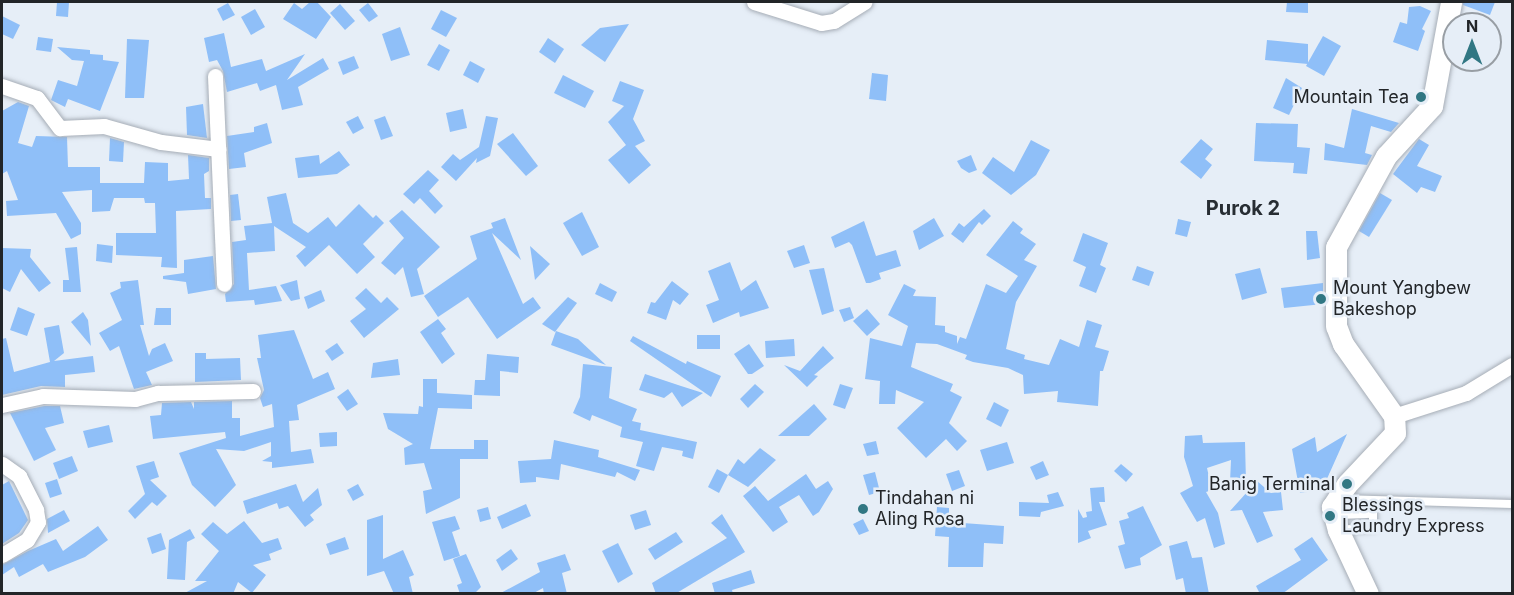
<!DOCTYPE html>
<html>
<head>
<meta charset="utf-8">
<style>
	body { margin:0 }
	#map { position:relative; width:1514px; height:595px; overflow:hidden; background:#e6eef7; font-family:Inter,sans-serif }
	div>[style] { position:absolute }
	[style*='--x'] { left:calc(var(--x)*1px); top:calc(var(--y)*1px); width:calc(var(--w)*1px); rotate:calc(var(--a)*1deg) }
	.building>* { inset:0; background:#8fbff8 }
	.roads { filter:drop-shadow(0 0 2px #a6adb6) drop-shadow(0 0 2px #a6adb6) }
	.lane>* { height:8px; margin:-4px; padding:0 4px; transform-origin:4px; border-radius:4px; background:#fff }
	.street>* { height:15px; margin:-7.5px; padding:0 7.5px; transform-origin:7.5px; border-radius:7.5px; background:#fff }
	.secondary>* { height:21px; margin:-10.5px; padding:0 10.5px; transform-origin:10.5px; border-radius:10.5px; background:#fff }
	.dots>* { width:16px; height:16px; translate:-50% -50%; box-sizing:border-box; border:3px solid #e6eef7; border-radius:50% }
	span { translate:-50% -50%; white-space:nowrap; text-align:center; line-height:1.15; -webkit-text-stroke:5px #e6eef7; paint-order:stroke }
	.poi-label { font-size:18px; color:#222528 }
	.right { translate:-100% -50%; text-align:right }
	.left { translate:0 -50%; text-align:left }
	.neighbourhood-label { font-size:20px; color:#272d33; font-weight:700 }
	.frame { position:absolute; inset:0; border:3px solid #222528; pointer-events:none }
	.north { position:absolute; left:1442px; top:12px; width:60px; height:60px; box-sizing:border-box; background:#e6eef7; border:2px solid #989ea4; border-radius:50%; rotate:0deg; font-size:16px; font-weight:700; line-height:24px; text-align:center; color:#222528 }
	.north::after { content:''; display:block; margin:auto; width:21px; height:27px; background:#317783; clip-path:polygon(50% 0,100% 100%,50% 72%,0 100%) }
</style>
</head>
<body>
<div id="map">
	<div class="building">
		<i style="clip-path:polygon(57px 2px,69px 2px,68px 17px,56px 16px)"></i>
		<i style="clip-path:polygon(310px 2px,317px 2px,331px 17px,316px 39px,283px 19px,294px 3px,302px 9px)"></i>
		<i style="clip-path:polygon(1287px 2px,1308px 2px,1308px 13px,1286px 12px)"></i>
		<i style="clip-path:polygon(1463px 2px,1495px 2px,1490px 15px,1463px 5px)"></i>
		<i style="clip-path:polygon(228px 3px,235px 15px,223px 21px,217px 9px)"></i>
		<i style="clip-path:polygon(368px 3px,378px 16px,369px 22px,359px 10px)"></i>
		<i style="clip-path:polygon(340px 4px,355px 21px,345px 30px,330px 13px)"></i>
		<i style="clip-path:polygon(1420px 6px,1431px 11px,1422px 29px,1425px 31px,1418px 51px,1393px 42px,1400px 22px,1407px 24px,1409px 7px)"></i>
		<i style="clip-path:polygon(255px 9px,265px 27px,251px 35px,241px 17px)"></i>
		<i style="clip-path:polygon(441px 10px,457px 18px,446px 37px,431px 29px)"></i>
		<i style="clip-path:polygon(2px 16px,20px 25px,13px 39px,2px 34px)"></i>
		<i style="clip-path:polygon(629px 24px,605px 62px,581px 45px,600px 28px)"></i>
		<i style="clip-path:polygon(400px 27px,410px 55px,391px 61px,382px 34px)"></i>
		<i style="clip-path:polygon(224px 33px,231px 67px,262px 59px,266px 71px,305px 54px,287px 80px,323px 58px,329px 69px,298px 87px,303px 105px,282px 110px,276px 85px,260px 91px,257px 83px,227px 92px,223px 71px,217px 60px,209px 62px,204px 38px)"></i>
		<i style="clip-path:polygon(1323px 36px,1341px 46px,1324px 76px,1306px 66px)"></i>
		<i style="clip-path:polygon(38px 37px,53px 39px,51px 52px,36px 50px)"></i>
		<i style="clip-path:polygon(548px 38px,564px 49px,555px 63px,539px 52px)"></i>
		<i style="clip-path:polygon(127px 39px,149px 40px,144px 98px,125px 98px)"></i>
		<i style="clip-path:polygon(1267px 40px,1308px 44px,1308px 64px,1265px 60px)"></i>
		<i style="clip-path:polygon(439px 44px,450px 50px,439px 71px,427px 65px)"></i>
		<i style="clip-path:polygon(57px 47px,90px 50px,90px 54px,103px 55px,103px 60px,119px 62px,100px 111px,68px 99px,65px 107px,51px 100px,58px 80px,77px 86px,84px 61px,72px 60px)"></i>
		<i style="clip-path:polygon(354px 56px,359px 68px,343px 75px,338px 62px)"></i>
		<i style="clip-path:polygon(470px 61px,485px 69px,478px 83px,463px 75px)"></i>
		<i style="clip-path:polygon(872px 73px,888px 75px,886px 101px,869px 99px)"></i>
		<i style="clip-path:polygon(563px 75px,594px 91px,585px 108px,554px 93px)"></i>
		<i style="clip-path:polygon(1286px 78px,1302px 88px,1289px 115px,1273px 108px)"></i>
		<i style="clip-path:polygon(620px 81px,644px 90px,633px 119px,645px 141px,635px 146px,651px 165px,629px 184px,608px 160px,626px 145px,608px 122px,624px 106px,612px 101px)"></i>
		<i style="clip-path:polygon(18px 102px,29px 106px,18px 143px,32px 147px,36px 136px,67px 137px,68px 167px,100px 167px,100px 183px,144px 183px,145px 162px,168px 163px,168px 181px,189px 179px,188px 155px,209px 158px,209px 171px,204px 174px,205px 198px,211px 198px,211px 209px,176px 211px,177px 268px,161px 267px,162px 257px,116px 255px,116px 233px,156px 233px,155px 203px,145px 203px,144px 198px,114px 198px,110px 211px,92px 212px,92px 190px,62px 192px,81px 223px,81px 234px,71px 239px,56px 213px,7px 216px,6px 201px,18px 200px,7px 171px,2px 174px,2px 111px)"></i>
		<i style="clip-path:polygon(203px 104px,207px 138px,187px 135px,186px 107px)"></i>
		<i style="clip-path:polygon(463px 109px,467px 128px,450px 132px,446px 113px)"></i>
		<i style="clip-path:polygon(1352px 109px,1399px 123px,1391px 132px,1371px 126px,1365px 153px,1372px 155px,1367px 165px,1324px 160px,1325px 143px,1344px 148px)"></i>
		<i style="clip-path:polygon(358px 116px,364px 128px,353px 134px,346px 122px)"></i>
		<i style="clip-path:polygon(385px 116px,393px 136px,381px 140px,374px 120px)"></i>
		<i style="clip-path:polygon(486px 116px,498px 118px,490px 156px,476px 163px,477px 158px,456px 181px,441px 167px,453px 154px,460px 160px,479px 147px)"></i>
		<i style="clip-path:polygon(267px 123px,272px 143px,244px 153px,246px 167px,229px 169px,227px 136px,254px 132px,254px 127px)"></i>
		<i style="clip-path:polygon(1256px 123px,1298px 124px,1297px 147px,1310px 148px,1307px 174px,1293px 173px,1294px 163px,1254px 161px)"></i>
		<i style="clip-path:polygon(513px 133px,538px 166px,526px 176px,497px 144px)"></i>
		<i style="clip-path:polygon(110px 138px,124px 142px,123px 162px,109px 161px)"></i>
		<i style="clip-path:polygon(1201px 139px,1213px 149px,1205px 159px,1212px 165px,1201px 179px,1180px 162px)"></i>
		<i style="clip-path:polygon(1419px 139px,1429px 145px,1417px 166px,1442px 176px,1435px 192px,1421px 187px,1417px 193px,1393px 174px)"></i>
		<i style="clip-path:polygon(1031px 140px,1050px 150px,1036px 175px,1011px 195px,982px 173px,993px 157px,1014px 172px)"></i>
		<i style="clip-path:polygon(339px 151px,350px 165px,337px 174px,298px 178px,295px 158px,319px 155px,320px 164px)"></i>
		<i style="clip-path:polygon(971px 155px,977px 170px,969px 173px,961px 168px,957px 161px)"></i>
		<i style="clip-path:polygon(428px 170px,439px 180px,429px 191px,443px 206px,435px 214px,420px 198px,414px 204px,403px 194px)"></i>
		<i style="clip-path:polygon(286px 193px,293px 223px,308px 233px,328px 217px,336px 227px,359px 204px,373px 218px,376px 215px,384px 223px,363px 244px,375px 257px,357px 274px,329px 245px,305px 267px,296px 256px,306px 247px,274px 226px,275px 251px,247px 253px,249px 290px,276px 286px,282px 301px,255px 305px,254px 300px,226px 302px,225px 294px,234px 284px,232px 242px,246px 240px,244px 226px,272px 223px,267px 197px)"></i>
		<i style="clip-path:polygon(1380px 193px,1392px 200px,1369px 237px,1359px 231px)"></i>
		<i style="clip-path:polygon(238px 194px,241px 220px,231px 221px,230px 195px)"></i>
		<i style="clip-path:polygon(984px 209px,991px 216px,982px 225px,979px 222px,963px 243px,951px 234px,959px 223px,964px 227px)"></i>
		<i style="clip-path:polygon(402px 210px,440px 247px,417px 269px,424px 294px,411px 297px,403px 267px,395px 275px,381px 263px,404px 238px,389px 221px)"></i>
		<i style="clip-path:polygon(582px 212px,599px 247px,582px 256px,563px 223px)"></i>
		<i style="clip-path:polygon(505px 218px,521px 260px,492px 233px,523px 304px,533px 297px,541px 308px,497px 339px,468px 297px,438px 317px,424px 296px,477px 259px,470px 236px,493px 228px,491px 223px)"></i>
		<i style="clip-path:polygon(934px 218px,944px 236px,919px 250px,913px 231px)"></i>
		<i style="clip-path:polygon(1178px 219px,1191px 222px,1187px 237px,1175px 234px)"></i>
		<i style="clip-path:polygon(864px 221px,876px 256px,896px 250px,901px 266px,879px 273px,881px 279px,870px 283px,866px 283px,852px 245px,849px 242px,835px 248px,831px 237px)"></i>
		<i style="clip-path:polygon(1013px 221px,1023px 229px,1020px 233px,1036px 244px,1024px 260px,1037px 266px,1016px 302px,1006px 349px,1025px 355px,1024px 359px,1049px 365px,1060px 339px,1079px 347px,1087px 320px,1102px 325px,1095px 347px,1109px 351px,1103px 371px,1100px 371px,1098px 406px,1057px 402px,1058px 391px,1024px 394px,1023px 375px,1008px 368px,973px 362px,965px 359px,967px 355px,937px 344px,916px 343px,911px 367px,953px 384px,950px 391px,962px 397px,949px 423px,967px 441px,957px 451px,946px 439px,926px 458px,897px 428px,924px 402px,896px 390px,895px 404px,879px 404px,880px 381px,865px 379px,870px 338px,902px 346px,908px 326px,888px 315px,904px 284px,916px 290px,913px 296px,936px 297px,935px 325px,945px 326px,945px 332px,957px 336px,957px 344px,960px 337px,966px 339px,986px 284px,1006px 293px,1018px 276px,986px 255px)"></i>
		<i style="clip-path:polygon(1306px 231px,1317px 231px,1320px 258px,1307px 260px)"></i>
		<i style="clip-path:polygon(1083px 233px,1108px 243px,1100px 265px,1106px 268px,1096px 293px,1079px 286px,1086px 267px,1073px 261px)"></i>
		<i style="clip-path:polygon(97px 244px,113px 246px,112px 263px,96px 261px)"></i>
		<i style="clip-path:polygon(804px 245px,810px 263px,794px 268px,787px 251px)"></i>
		<i style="clip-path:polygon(530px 246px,550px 264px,535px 280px)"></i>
		<i style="clip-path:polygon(77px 247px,81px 292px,63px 292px,63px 280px,69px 280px,65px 248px)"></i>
		<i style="clip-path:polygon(2px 248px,31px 249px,30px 257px,51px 283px,39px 292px,21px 269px,10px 292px,2px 288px)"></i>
		<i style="clip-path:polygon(213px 256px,216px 289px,188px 294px,186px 282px,163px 279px,163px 276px,184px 273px,184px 260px)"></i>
		<i style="clip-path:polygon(730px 262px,741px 291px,756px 280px,769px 308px,740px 317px,739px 312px,713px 323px,706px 305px,719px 300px,708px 271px)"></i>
		<i style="clip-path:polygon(1137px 266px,1154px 272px,1149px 286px,1132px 280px)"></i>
		<i style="clip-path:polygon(824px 268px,834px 311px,822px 315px,809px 270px)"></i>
		<i style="clip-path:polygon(1260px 268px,1267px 293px,1242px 300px,1235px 274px)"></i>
		<i style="clip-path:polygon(138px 280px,144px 325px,140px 325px,149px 356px,152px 349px,165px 343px,173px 361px,146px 372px,152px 385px,134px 389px,119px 346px,110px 351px,99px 333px,122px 320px,110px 293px,121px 288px,120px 282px)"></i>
		<i style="clip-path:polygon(297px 280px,300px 299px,291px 301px,280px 285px)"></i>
		<i style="clip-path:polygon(672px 281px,689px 294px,680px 305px,673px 300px,666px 320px,647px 313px,651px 302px,655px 303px)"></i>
		<i style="clip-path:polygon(600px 283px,617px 292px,612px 302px,595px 294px)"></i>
		<i style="clip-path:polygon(1323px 283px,1323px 304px,1284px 308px,1281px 288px)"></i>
		<i style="clip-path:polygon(366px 288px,381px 303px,387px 297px,399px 309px,364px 338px,350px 321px,366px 309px,355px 298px)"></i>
		<i style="clip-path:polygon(321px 290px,325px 301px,308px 309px,304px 297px)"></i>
		<i style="clip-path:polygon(568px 297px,577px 303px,555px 332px,542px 324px)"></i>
		<i style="clip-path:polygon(18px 307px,35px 314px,27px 336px,10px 330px)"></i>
		<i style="clip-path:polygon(850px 307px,854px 318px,844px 322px,839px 310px)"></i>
		<i style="clip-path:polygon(156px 308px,171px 308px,171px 325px,154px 325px)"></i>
		<i style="clip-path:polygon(867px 309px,880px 324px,867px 336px,853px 321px)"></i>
		<i style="clip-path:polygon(83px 312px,88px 320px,91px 346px,71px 322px)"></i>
		<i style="clip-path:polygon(438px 319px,446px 329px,441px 333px,455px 354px,442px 364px,420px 332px)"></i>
		<i style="clip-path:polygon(59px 325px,64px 353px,54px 361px,93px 356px,95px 372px,65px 375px,65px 387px,41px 386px,2px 395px,2px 339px,6px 338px,14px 372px,50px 362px,44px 328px)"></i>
		<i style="clip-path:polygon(294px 330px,313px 379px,328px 372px,335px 389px,297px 405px,299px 420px,289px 421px,291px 452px,311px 449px,314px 463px,272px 468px,272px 462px,262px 461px,271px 456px,271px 442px,244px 451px,216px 449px,236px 485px,215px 507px,192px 485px,179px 453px,226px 438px,225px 432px,153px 439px,150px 416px,161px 415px,162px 403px,191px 402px,194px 409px,194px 402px,232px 401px,232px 418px,240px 418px,240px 436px,274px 427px,272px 404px,263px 407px,260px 398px,264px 390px,257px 358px,261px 358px,258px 335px)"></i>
		<i style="clip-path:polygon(556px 331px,578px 339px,606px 365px,551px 345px)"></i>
		<i style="clip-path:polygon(697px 335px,720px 335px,720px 349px,697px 349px)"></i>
		<i style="clip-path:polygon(633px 336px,686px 364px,687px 361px,721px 376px,711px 397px,630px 341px)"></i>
		<i style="clip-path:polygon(794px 339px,795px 356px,766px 358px,765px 341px)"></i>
		<i style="clip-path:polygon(337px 343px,344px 353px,332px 361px,325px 351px)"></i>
		<i style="clip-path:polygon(749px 344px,764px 366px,752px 374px,748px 374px,734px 354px)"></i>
		<i style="clip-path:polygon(823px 346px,834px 358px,814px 375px,818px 376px,807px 387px,784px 365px,800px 371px)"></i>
		<i style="clip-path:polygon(195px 353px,206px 353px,206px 359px,240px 358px,241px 380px,195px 382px)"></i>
		<i style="clip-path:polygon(487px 354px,519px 357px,518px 373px,500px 371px,500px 396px,474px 395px,475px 380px,485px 380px)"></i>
		<i style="clip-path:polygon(398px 359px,400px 375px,371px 378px,373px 363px)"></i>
		<i style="clip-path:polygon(583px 364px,612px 367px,609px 398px,637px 409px,632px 421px,641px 423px,640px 430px,697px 442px,693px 459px,682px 456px,683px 451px,662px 447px,654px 471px,636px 466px,643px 442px,620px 437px,622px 427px,592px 415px,590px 421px,573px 413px,580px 397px)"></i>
		<i style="clip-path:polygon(645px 374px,681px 386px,703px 393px,682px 407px,672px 392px,664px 398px,639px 390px)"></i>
		<i style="clip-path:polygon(423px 379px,437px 379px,437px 393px,472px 395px,472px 409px,438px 408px,430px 449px,474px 449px,474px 440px,488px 440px,488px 459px,460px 459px,460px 498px,426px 514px,423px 491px,432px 489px,424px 463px,405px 465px,404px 448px,413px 444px,388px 429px,383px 413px,418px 414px,419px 406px,423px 407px)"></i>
		<i style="clip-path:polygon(755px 384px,764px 392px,748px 408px,740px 399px)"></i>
		<i style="clip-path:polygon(840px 384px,853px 388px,845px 409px,833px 405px)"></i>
		<i style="clip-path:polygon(348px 389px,358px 404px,347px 411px,337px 397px)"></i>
		<i style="clip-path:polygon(994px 402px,1009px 410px,1001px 427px,986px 419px)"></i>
		<i style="clip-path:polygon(814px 404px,827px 419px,809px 436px,778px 436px)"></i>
		<i style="clip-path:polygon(44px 406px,60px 406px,64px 423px,45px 428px,56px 450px,34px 461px,10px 413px)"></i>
		<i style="clip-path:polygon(109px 425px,113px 442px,88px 448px,83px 431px)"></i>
		<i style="clip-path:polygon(337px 432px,337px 446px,320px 447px,319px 433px)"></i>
		<i style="clip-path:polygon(1347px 434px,1322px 490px,1300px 493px,1292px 449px,1315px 437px,1317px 452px)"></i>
		<i style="clip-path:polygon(1202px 435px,1203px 443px,1245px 442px,1246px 483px,1230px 482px,1231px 460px,1207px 468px,1212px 490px,1206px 492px,1218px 513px,1225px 544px,1214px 548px,1205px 518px,1197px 522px,1180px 493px,1193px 486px,1184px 457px,1185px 436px)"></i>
		<i style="clip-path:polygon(554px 440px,599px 450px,598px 457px,640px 470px,635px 481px,617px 472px,615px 477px,561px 464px,559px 480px,536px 477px,536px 482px,520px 483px,518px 461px,551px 459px)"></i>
		<i style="clip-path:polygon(876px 441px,879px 454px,867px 456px,863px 444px)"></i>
		<i style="clip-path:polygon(1007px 442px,1014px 463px,987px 471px,980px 450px)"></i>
		<i style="clip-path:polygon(760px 448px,776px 460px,748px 487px,728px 475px,738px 459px,744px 464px)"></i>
		<i style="clip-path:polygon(72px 456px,78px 471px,59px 479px,53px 463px)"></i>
		<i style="clip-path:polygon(154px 461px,159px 477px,150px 480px,167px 496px,157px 506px,152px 502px,135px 519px,128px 511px,145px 494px,136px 466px)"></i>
		<i style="clip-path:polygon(1043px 461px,1049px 475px,1036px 480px,1030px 467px)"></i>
		<i style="clip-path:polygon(1121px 464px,1133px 474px,1126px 482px,1114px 471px)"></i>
		<i style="clip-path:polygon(717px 469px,728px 475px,719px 493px,708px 487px)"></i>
		<i style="clip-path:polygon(959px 470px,965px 486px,952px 491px,946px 474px)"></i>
		<i style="clip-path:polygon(875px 472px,880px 492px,869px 495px,863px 475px)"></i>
		<i style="clip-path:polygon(806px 474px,816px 489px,828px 481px,833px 489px,819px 512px,813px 516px,799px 495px,779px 507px,788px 522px,773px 532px,743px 496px,755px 486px,768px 501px)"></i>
		<i style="clip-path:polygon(57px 479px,62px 494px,50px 498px,45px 483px)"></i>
		<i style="clip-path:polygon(9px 481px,28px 520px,19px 533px,2px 544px,2px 485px)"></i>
		<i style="clip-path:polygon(1257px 481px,1271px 493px,1281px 492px,1283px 510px,1263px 512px,1273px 536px,1257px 543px,1242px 510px,1230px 511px)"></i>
		<i style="clip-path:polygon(296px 484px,303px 502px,318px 488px,322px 505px,310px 515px,314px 520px,305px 527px,288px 506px,279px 509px,277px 503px,247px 514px,243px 501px)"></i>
		<i style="clip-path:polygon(358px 484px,364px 495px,353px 501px,347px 490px)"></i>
		<i style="clip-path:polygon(1104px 487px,1105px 502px,1099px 502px,1107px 525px,1088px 531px,1091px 538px,1078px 543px,1078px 509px,1083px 518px,1087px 517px,1086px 512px,1092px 511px,1090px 488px)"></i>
		<i style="clip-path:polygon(1058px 492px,1064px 506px,1041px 512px,1040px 517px,1019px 516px,1019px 502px,1049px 503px,1047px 495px)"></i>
		<i style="clip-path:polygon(526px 504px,531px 516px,502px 529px,497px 517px)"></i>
		<i style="clip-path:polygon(1143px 506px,1162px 545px,1140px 558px,1141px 565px,1125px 569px,1118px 546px,1125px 544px,1119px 521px,1129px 518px,1127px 513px)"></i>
		<i style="clip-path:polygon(488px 507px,491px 519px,480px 522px,477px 510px)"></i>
		<i style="clip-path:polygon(937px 507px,949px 508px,949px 522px,1004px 526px,1003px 544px,984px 543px,983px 567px,948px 567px,949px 537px,935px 536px)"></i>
		<i style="clip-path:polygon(64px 510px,70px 521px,48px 533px,47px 519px)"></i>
		<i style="clip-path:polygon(646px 510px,651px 525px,635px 530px,630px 515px)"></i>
		<i style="clip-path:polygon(722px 514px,745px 552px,675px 594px,656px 594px,652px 583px,727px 538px,711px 523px)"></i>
		<i style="clip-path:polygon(383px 515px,383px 559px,403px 550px,414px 575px,409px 577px,413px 594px,394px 594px,384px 571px,367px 576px,367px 520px)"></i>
		<i style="clip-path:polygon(455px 516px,460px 529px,452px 532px,460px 556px,444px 561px,432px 522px)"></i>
		<i style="clip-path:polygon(863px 519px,869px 531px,859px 535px,853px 524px)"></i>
		<i style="clip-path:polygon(244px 521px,262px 543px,278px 538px,282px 549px,269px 554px,271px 560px,253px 565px,266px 575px,252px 593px,238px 582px,233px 594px,183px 594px,207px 581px,195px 581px,219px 551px,201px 534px,213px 522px,227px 534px)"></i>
		<i style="clip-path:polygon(98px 526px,108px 540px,85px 557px,48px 572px,43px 564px,19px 577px,14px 567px,2px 575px,2px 565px,28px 551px,56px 539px,63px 551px)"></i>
		<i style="clip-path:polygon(190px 529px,195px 538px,187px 542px,185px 580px,167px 579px,169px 540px)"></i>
		<i style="clip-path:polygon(676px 532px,683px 542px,655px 560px,648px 549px)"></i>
		<i style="clip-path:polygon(161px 533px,166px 549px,152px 554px,147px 538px)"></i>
		<i style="clip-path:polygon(345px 537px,349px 549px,330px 555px,326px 544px)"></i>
		<i style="clip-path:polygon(1312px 537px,1328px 560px,1282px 594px,1260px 594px,1256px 586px,1301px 560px,1294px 549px)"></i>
		<i style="clip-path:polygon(1187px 541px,1192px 558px,1202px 557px,1209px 594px,1186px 594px,1183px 578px,1176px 580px,1169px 546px)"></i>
		<i style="clip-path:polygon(618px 543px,633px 574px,618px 583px,602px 551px)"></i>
		<i style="clip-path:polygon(511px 549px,518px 559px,502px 571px,496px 560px)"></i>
		<i style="clip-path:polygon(466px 554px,481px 587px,474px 594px,460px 594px,457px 585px,462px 583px,453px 559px)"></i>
		<i style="clip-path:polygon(565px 554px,571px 570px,562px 573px,567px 594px,544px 594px,543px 588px,532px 594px,499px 594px,540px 572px,537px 563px)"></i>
		<i style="clip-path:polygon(751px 570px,755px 583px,732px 590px,733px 594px,715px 594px,712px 583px)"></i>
	</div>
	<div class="roads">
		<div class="lane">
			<i style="--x:1340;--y:499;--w:172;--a:1.7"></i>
			<i style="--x:1337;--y:515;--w:36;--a:-2"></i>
			<i style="--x:1373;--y:514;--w:13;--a:90"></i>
			<i style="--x:1373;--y:527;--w:34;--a:175"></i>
		</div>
		<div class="street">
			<i style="--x:754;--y:2;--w:70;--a:17.4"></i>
			<i style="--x:821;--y:23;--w:13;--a:-9"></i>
			<i style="--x:834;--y:21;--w:36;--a:-32"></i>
			<i style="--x:215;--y:76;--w:208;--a:87.5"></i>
			<i style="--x:2;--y:86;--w:37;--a:19"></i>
			<i style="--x:37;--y:98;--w:38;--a:53"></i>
			<i style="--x:60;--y:128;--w:44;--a:-2.6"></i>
			<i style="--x:104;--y:126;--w:59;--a:15.7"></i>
			<i style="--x:161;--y:142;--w:58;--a:6.9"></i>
			<i style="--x:2;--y:405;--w:42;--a:-12.4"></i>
			<i style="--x:43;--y:396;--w:92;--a:1.9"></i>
			<i style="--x:135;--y:399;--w:24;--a:-15"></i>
			<i style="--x:158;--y:393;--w:95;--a:-1.2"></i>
			<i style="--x:1394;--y:416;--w:76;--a:-17.7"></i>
			<i style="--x:1466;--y:393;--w:54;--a:-31.3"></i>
			<i style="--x:2;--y:464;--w:21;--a:35"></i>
			<i style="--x:19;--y:476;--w:38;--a:63"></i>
			<i style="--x:36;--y:510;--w:12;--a:81"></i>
			<i style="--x:38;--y:522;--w:21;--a:121"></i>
			<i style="--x:27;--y:540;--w:29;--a:149"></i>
		</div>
		<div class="secondary">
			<i style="--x:1368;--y:594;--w:71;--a:-115.1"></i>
			<i style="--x:1338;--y:530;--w:24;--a:-105"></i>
			<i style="--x:1332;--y:507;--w:27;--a:-57"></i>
			<i style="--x:1347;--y:484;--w:70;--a:-46.7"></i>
			<i style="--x:1395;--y:433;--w:17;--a:-93"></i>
			<i style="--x:1394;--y:416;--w:88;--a:-125.3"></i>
			<i style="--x:1343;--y:344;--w:19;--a:-111"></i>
			<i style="--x:1336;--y:326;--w:79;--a:-90"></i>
			<i style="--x:1336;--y:247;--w:104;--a:-61.2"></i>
			<i style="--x:1386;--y:156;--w:68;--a:-47.4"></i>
			<i style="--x:1432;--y:106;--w:106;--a:-79.6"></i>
		</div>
	</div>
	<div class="dots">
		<i style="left:1421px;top:97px;background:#317783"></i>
		<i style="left:1321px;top:299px;background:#317783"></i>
		<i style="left:1347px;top:484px;background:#317783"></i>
		<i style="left:863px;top:509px;background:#317783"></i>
		<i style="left:1330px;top:516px;background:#317783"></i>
	</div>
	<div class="poi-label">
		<span class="right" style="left:1409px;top:97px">Mountain Tea</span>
		<span class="left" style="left:1333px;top:299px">Mount Yangbew<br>Bakeshop</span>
		<span class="right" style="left:1335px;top:484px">Banig Terminal</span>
		<span class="left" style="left:875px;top:509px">Tindahan ni<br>Aling Rosa</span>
		<span class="left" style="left:1342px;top:516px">Blessings<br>Laundry Express</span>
	</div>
	<div class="neighbourhood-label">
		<span style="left:1243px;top:208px">Purok 2</span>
	</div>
	<div class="frame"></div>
	<div class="north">N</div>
</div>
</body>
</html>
